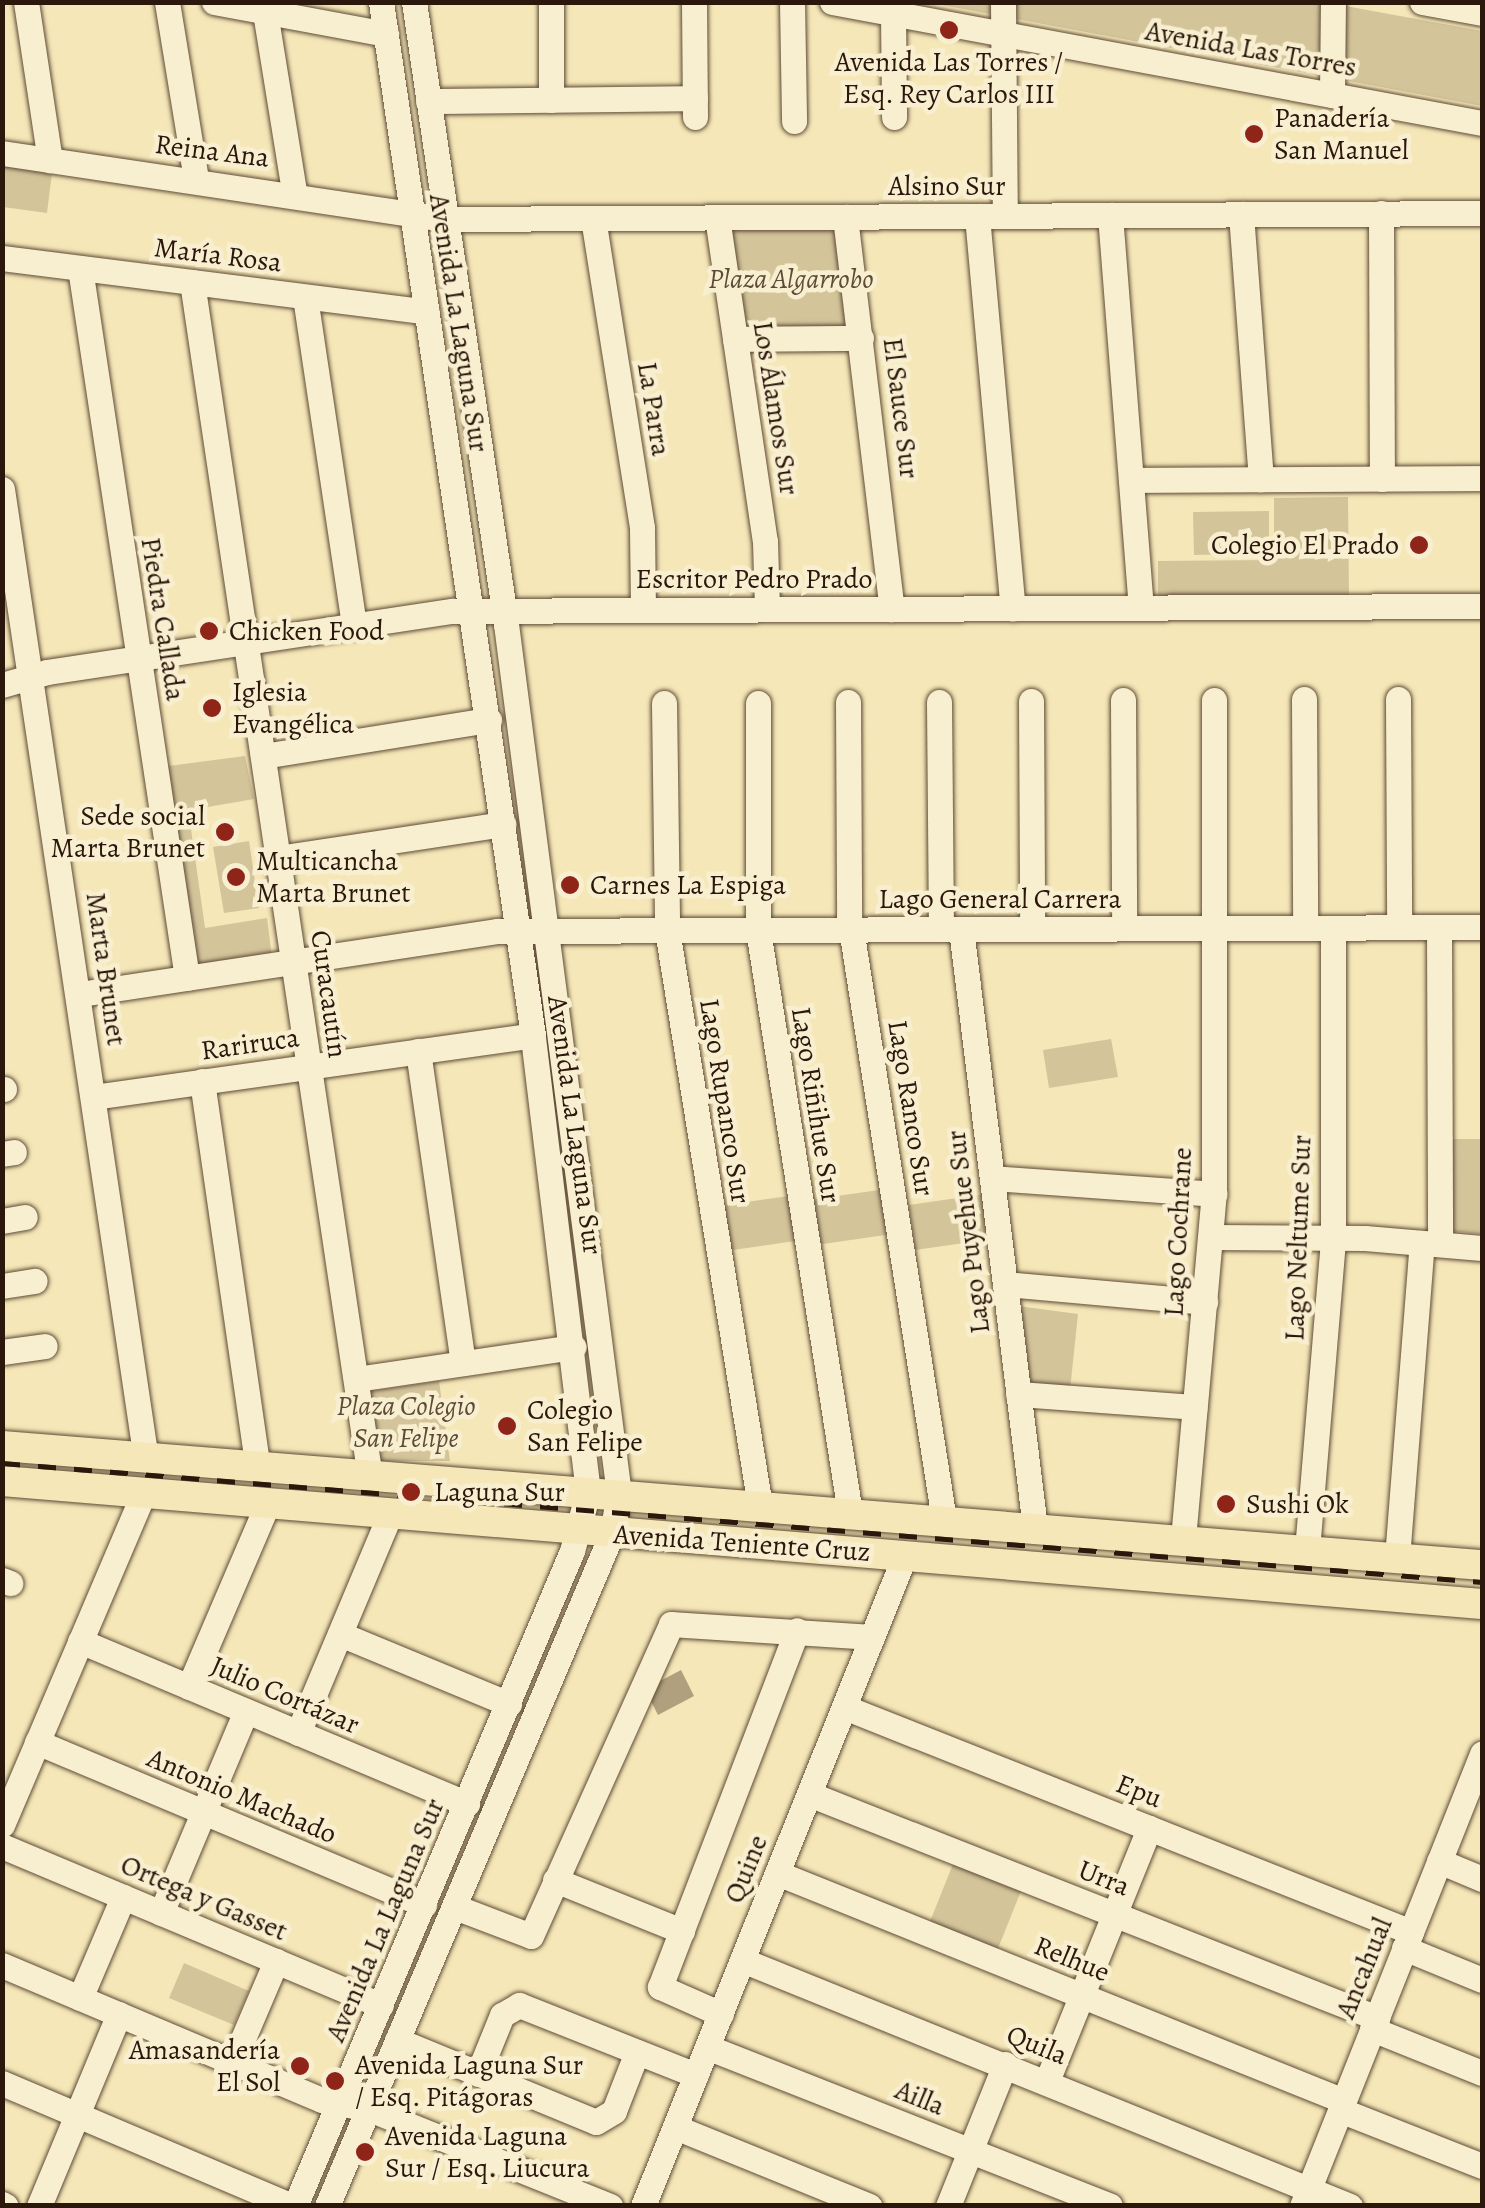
<!DOCTYPE html>
<html>
<head>
<meta charset="utf-8">
<style>
	body { margin:0 }
	#map { position:relative; width:1485px; height:2208px; overflow:hidden; background:#f5e7b7; font-family:Alegreya,serif }
	div>[style] { position:absolute }
	[style*='--x'] { left:calc(var(--x)*1px); top:calc(var(--y)*1px); width:calc(var(--w)*1px); rotate:calc(var(--a)*1deg) }
	.green>* { inset:0; background:#d3c49a }
	.water>* { inset:0; background:#b0a07d }
	.roads { filter:drop-shadow(0 0 2px #5e4b37) drop-shadow(0 0 2px #5e4b37) }
	.minor>* { height:25px; margin:-12.5px; padding:0 12.5px; transform-origin:12.5px; border-radius:12.5px; background:#f8efd0 }
	.major>* { height:30px; margin:-15px; padding:0 15px; transform-origin:15px; border-radius:15px; background:#f5e7b7 }
	.rail>* { height:5px; margin-top:-2.5px; transform-origin:0; background:repeating-linear-gradient(90deg,#2b170c 0 18px,transparent 0 36px) }
	.dots>* { width:28px; height:28px; translate:-50% -50%; box-sizing:border-box; border:5px solid #f8efd0; border-radius:50% }
	span { translate:-50% -50%; white-space:nowrap; text-align:center; line-height:1.15; -webkit-text-stroke:9px #f8efd0; paint-order:stroke }
	.street-label { font-size:28px; color:#2b170c }
	.poi-label { font-size:28px; color:#2b170c }
	.left { translate:0 -50%; text-align:left }
	.right { translate:-100% -50%; text-align:right }
	.park-label { font-size:28px; color:#5d4b37; font-style:italic }
	.frame { position:absolute; inset:0; border:5px solid #2b170c; pointer-events:none }
</style>
</head>
<body>
<div id="map">
	<div class="green">
		<i style="clip-path:polygon(931px 3px,1329px 3px,1482px 31px,1482px 106px)"></i>
		<i style="clip-path:polygon(3px 166px,52px 173px,47px 213px,3px 207px)"></i>
		<i style="clip-path:polygon(840px 226px,852px 333px,744px 333px,729px 229px)"></i>
		<i style="clip-path:polygon(1348px 497px,1349px 597px,1158px 600px,1158px 561px,1274px 560px,1274px 498px)"></i>
		<i style="clip-path:polygon(1269px 511px,1269px 553px,1194px 555px,1193px 512px)"></i>
		<i style="clip-path:polygon(245px 756px,254px 799px,167px 814px,161px 767px)"></i>
		<i style="clip-path:polygon(190px 822px,205px 928px,267px 918px,272px 958px,191px 969px,168px 825px)"></i>
		<i style="clip-path:polygon(249px 841px,259px 908px,224px 913px,213px 847px)"></i>
		<i style="clip-path:polygon(1111px 1039px,1118px 1077px,1049px 1088px,1043px 1050px)"></i>
		<i style="clip-path:polygon(1451px 1139px,1482px 1139px,1482px 1234px,1451px 1231px)"></i>
		<i style="clip-path:polygon(886px 1189px,892px 1234px,816px 1245px,809px 1200px)"></i>
		<i style="clip-path:polygon(985px 1194px,992px 1239px,915px 1250px,909px 1205px)"></i>
		<i style="clip-path:polygon(796px 1195px,802px 1240px,726px 1251px,719px 1206px)"></i>
		<i style="clip-path:polygon(1018px 1306px,1078px 1314px,1070px 1390px,1027px 1385px)"></i>
		<i style="clip-path:polygon(439px 1381px,450px 1461px,372px 1461px,365px 1392px)"></i>
		<i style="clip-path:polygon(955px 1859px,1023px 1886px,997px 1951px,929px 1924px)"></i>
		<i style="clip-path:polygon(184px 1963px,249px 1991px,234px 2025px,169px 1998px)"></i>
	</div>
	<div class="water">
		<i style="clip-path:polygon(681px 1670px,694px 1696px,658px 1715px,645px 1689px)"></i>
	</div>
	<div class="roads">
		<div class="minor">
			<i style="--x:26;--y:2;--w:160;--a:81.4"></i>
			<i style="--x:167;--y:2;--w:179;--a:80.7"></i>
			<i style="--x:214;--y:2;--w:175;--a:10.5"></i>
			<i style="--x:551;--y:2;--w:98;--a:90"></i>
			<i style="--x:694;--y:2;--w:115;--a:89.5"></i>
			<i style="--x:792;--y:2;--w:119;--a:89"></i>
			<i style="--x:832;--y:2;--w:661;--a:10.55"></i>
			<i style="--x:1003;--y:2;--w:214;--a:89.5"></i>
			<i style="--x:1422;--y:2;--w:61;--a:10.4"></i>
			<i style="--x:265;--y:12;--w:182;--a:80.8"></i>
			<i style="--x:893;--y:14;--w:103;--a:89.4"></i>
			<i style="--x:1332;--y:95;--w:93;--a:-89.4"></i>
			<i style="--x:428;--y:101;--w:267;--a:-0.6"></i>
			<i style="--x:2;--y:153;--w:448;--a:8.5"></i>
			<i style="--x:445;--y:219;--w:1037;--a:-0.33"></i>
			<i style="--x:1381;--y:213;--w:266;--a:89.8"></i>
			<i style="--x:1241;--y:214;--w:266;--a:85.7"></i>
			<i style="--x:1110;--y:215;--w:393;--a:85.5"></i>
			<i style="--x:977;--y:216;--w:394;--a:84.8"></i>
			<i style="--x:717;--y:217;--w:328;--a:81.6"></i>
			<i style="--x:765;--y:541;--w:68;--a:88.3"></i>
			<i style="--x:845;--y:217;--w:395;--a:83.2"></i>
			<i style="--x:593;--y:218;--w:314;--a:81"></i>
			<i style="--x:642;--y:528;--w:82;--a:89.3"></i>
			<i style="--x:2;--y:258;--w:428;--a:7.2"></i>
			<i style="--x:80;--y:268;--w:718;--a:81.43"></i>
			<i style="--x:192;--y:282;--w:1208;--a:81.53"></i>
			<i style="--x:305;--y:297;--w:333;--a:81.5"></i>
			<i style="--x:735;--y:339;--w:126;--a:-0.5"></i>
			<i style="--x:1131;--y:480;--w:351;--a:-0.3"></i>
			<i style="--x:2;--y:489;--w:981;--a:81.56"></i>
			<i style="--x:2;--y:685;--w:47;--a:-16.1"></i>
			<i style="--x:47;--y:672;--w:410;--a:-8.6"></i>
			<i style="--x:452;--y:611;--w:1030;--a:-0.28"></i>
			<i style="--x:1304;--y:699;--w:229;--a:89.7"></i>
			<i style="--x:1398;--y:699;--w:228;--a:89.7"></i>
			<i style="--x:1123;--y:700;--w:228;--a:89.7"></i>
			<i style="--x:1031;--y:701;--w:228;--a:89.7"></i>
			<i style="--x:848;--y:702;--w:214;--a:89.7"></i>
			<i style="--x:849;--y:916;--w:611;--a:81.06"></i>
			<i style="--x:939;--y:702;--w:227;--a:89.5"></i>
			<i style="--x:664;--y:703;--w:227;--a:89.2"></i>
			<i style="--x:667;--y:930;--w:583;--a:80.83"></i>
			<i style="--x:758;--y:703;--w:227;--a:90"></i>
			<i style="--x:758;--y:930;--w:590;--a:81.03"></i>
			<i style="--x:263;--y:756;--w:229;--a:-9.1"></i>
			<i style="--x:278;--y:858;--w:228;--a:-8.6"></i>
			<i style="--x:1439;--y:927;--w:317;--a:89.8"></i>
			<i style="--x:961;--y:929;--w:603;--a:82.95"></i>
			<i style="--x:80;--y:994;--w:422;--a:-8.6"></i>
			<i style="--x:497;--y:931;--w:985;--a:-0.23"></i>
			<i style="--x:418;--y:1051;--w:315;--a:81.8"></i>
			<i style="--x:202;--y:1081;--w:391;--a:81.8"></i>
			<i style="--x:2;--y:1089;--w:2;--a:0"></i>
			<i style="--x:94;--y:1097;--w:443;--a:-8"></i>
			<i style="--x:2;--y:1154;--w:12;--a:-9"></i>
			<i style="--x:992;--y:1178;--w:223;--a:4.1"></i>
			<i style="--x:2;--y:1221;--w:23;--a:-10"></i>
			<i style="--x:1211;--y:1237;--w:154;--a:0.4"></i>
			<i style="--x:1365;--y:1238;--w:117;--a:4.9"></i>
			<i style="--x:1005;--y:1284;--w:201;--a:5.1"></i>
			<i style="--x:2;--y:1286;--w:33;--a:-9"></i>
			<i style="--x:2;--y:1352;--w:43;--a:-7.9"></i>
			<i style="--x:356;--y:1379;--w:220;--a:-8.4"></i>
			<i style="--x:1018;--y:1394;--w:177;--a:4.2"></i>
			<i style="--x:1183;--y:1539;--w:346;--a:-84.9"></i>
			<i style="--x:1214;--y:1194;--w:494;--a:-90"></i>
			<i style="--x:1307;--y:1550;--w:313;--a:-85.2"></i>
			<i style="--x:1333;--y:1238;--w:310;--a:-90"></i>
			<i style="--x:1397;--y:1558;--w:316;--a:-85.5"></i>
			<i style="--x:2;--y:1580;--w:9;--a:21"></i>
			<i style="--x:340;--y:1634;--w:183;--a:22.5"></i>
			<i style="--x:80;--y:1641;--w:420;--a:22.8"></i>
			<i style="--x:189;--y:1687;--w:198;--a:-66.8"></i>
			<i style="--x:844;--y:1707;--w:610;--a:21.64"></i>
			<i style="--x:298;--y:1733;--w:238;--a:-67.2"></i>
			<i style="--x:37;--y:1742;--w:420;--a:22.8"></i>
			<i style="--x:809;--y:1794;--w:611;--a:21.52"></i>
			<i style="--x:2;--y:1825;--w:360;--a:-66.9"></i>
			<i style="--x:2;--y:1846;--w:411;--a:22.8"></i>
			<i style="--x:1439;--y:1861;--w:47;--a:22.7"></i>
			<i style="--x:777;--y:1873;--w:611;--a:21.91"></i>
			<i style="--x:555;--y:1880;--w:137;--a:21.9"></i>
			<i style="--x:455;--y:1907;--w:81;--a:20.9"></i>
			<i style="--x:531;--y:1936;--w:342;--a:-65.8"></i>
			<i style="--x:671;--y:1624;--w:201;--a:3.7"></i>
			<i style="--x:161;--y:1913;--w:219;--a:-67.2"></i>
			<i style="--x:1404;--y:1948;--w:84;--a:22.3"></i>
			<i style="--x:742;--y:1960;--w:656;--a:22.03"></i>
			<i style="--x:2;--y:1965;--w:347;--a:22.9"></i>
			<i style="--x:322;--y:2100;--w:48;--a:10.8"></i>
			<i style="--x:369;--y:2109;--w:260;--a:21.9"></i>
			<i style="--x:80;--y:1998;--w:110;--a:-66.9"></i>
			<i style="--x:721;--y:2014;--w:67;--a:-156.1"></i>
			<i style="--x:660;--y:1987;--w:382;--a:-69"></i>
			<i style="--x:1372;--y:2029;--w:118;--a:21.8"></i>
			<i style="--x:397;--y:2040;--w:215;--a:22.4"></i>
			<i style="--x:596;--y:2122;--w:21;--a:-31"></i>
			<i style="--x:614;--y:2111;--w:63;--a:-68.7"></i>
			<i style="--x:707;--y:2047;--w:433;--a:21.5"></i>
			<i style="--x:233;--y:2062;--w:110;--a:-66.9"></i>
			<i style="--x:478;--y:2074;--w:64;--a:-67.9"></i>
			<i style="--x:502;--y:2015;--w:20;--a:-30"></i>
			<i style="--x:519;--y:2005;--w:190;--a:21.6"></i>
			<i style="--x:1047;--y:2081;--w:273;--a:-68"></i>
			<i style="--x:2;--y:2083;--w:315;--a:23"></i>
			<i style="--x:1340;--y:2110;--w:153;--a:21.5"></i>
			<i style="--x:675;--y:2127;--w:210;--a:22.1"></i>
			<i style="--x:2;--y:2204;--w:4;--a:27"></i>
			<i style="--x:39;--y:2206;--w:208;--a:-67.4"></i>
			<i style="--x:295;--y:2206;--w:711;--a:-67.08"></i>
			<i style="--x:572;--y:1551;--w:61;--a:-74.8"></i>
			<i style="--x:588;--y:1492;--w:460;--a:-96.9"></i>
			<i style="--x:533;--y:1035;--w:1044;--a:-98.37"></i>
			<i style="--x:327;--y:2206;--w:731;--a:-67.05"></i>
			<i style="--x:612;--y:1533;--w:40;--a:-80"></i>
			<i style="--x:619;--y:1494;--w:877;--a:-97.4"></i>
			<i style="--x:506;--y:624;--w:629;--a:-98.41"></i>
			<i style="--x:643;--y:2206;--w:702;--a:-68.08"></i>
			<i style="--x:948;--y:2206;--w:153;--a:-68.1"></i>
			<i style="--x:1302;--y:2206;--w:487;--a:-68.3"></i>
		</div>
		<div class="major">
			<i style="--x:2;--y:1446;--w:1485;--a:4.6"></i>
			<i style="--x:2;--y:1481;--w:1485;--a:4.75"></i>
		</div>
	</div>
	<div class="rail">
		<i style="--x:2;--y:1463;--w:1485;--a:4.6"></i>
	</div>
	<div class="dots">
		<i style="left:949px;top:30px;background:#8f2418"></i>
		<i style="left:1254px;top:134px;background:#8f2418"></i>
		<i style="left:1419px;top:545px;background:#8f2418"></i>
		<i style="left:209px;top:631px;background:#8f2418"></i>
		<i style="left:212px;top:708px;background:#8f2418"></i>
		<i style="left:225px;top:832px;background:#8f2418"></i>
		<i style="left:236px;top:877px;background:#8f2418"></i>
		<i style="left:570px;top:885px;background:#8f2418"></i>
		<i style="left:507px;top:1426px;background:#8f2418"></i>
		<i style="left:411px;top:1492px;background:#8f2418"></i>
		<i style="left:1226px;top:1504px;background:#8f2418"></i>
		<i style="left:300px;top:2066px;background:#8f2418"></i>
		<i style="left:335px;top:2081px;background:#8f2418"></i>
		<i style="left:365px;top:2152px;background:#8f2418"></i>
	</div>
	<div class="street-label">
		<span style="left:1251px;top:49px;rotate:10deg">Avenida Las Torres</span>
		<span style="left:212px;top:151px;rotate:7deg">Reina Ana</span>
		<span style="left:947px;top:186px">Alsino Sur</span>
		<span style="left:218px;top:255px;rotate:7deg">María Rosa</span>
		<span style="left:459px;top:323px;rotate:81deg">Avenida La Laguna Sur</span>
		<span style="left:776px;top:408px;rotate:81deg">Los Álamos Sur</span>
		<span style="left:901px;top:408px;rotate:83deg">El Sauce Sur</span>
		<span style="left:654px;top:409px;rotate:81deg">La Parra</span>
		<span style="left:754px;top:579px">Escritor Pedro Prado</span>
		<span style="left:163px;top:619px;rotate:81deg">Piedra Callada</span>
		<span style="left:1000px;top:899px">Lago General Carrera</span>
		<span style="left:106px;top:969px;rotate:82deg">Marta Brunet</span>
		<span style="left:329px;top:994px;rotate:82deg">Curacautín</span>
		<span style="left:250px;top:1044px;rotate:-8deg">Rariruca</span>
		<span style="left:725px;top:1101px;rotate:81deg">Lago Rupanco Sur</span>
		<span style="left:816px;top:1105px;rotate:81deg">Lago Riñihue Sur</span>
		<span style="left:911px;top:1108px;rotate:81deg">Lago Ranco Sur</span>
		<span style="left:575px;top:1125px;rotate:82deg">Avenida La Laguna Sur</span>
		<span style="left:968px;top:1232px;rotate:-97deg">Lago Puyehue Sur</span>
		<span style="left:1178px;top:1232px;rotate:-87deg">Lago Cochrane</span>
		<span style="left:1298px;top:1238px;rotate:-88deg">Lago Neltume Sur</span>
		<span style="left:742px;top:1543px;rotate:4deg">Avenida Teniente Cruz</span>
		<span style="left:285px;top:1695px;rotate:23deg">Julio Cortázar</span>
		<span style="left:1139px;top:1791px;rotate:22deg">Epu</span>
		<span style="left:242px;top:1796px;rotate:23deg">Antonio Machado</span>
		<span style="left:746px;top:1869px;rotate:-68deg">Quine</span>
		<span style="left:1104px;top:1878px;rotate:22deg">Urra</span>
		<span style="left:204px;top:1898px;rotate:23deg">Ortega y Gasset</span>
		<span style="left:385px;top:1920px;rotate:-67deg">Avenida La Laguna Sur</span>
		<span style="left:1072px;top:1959px;rotate:22deg">Relhue</span>
		<span style="left:1364px;top:1968px;rotate:-68deg">Ancahual</span>
		<span style="left:1037px;top:2045px;rotate:22deg">Quila</span>
		<span style="left:920px;top:2098px;rotate:22deg">Ailla</span>
	</div>
	<div class="poi-label">
		<span style="left:949px;top:78px">Avenida Las Torres /<br>Esq. Rey Carlos III</span>
		<span class="left" style="left:1274px;top:134px">Panadería<br>San Manuel</span>
		<span class="right" style="left:1399px;top:545px">Colegio El Prado</span>
		<span class="left" style="left:229px;top:631px">Chicken Food</span>
		<span class="left" style="left:232px;top:708px">Iglesia<br>Evangélica</span>
		<span class="right" style="left:205px;top:832px">Sede social<br>Marta Brunet</span>
		<span class="left" style="left:256px;top:877px">Multicancha<br>Marta Brunet</span>
		<span class="left" style="left:590px;top:885px">Carnes La Espiga</span>
		<span class="left" style="left:527px;top:1426px">Colegio<br>San Felipe</span>
		<span class="left" style="left:434px;top:1492px">Laguna Sur</span>
		<span class="left" style="left:1246px;top:1504px">Sushi Ok</span>
		<span class="right" style="left:280px;top:2066px">Amasandería<br>El Sol</span>
		<span class="left" style="left:355px;top:2081px">Avenida Laguna Sur<br>/ Esq. Pitágoras</span>
		<span class="left" style="left:385px;top:2152px">Avenida Laguna<br>Sur / Esq. Liucura</span>
	</div>
	<div class="park-label">
		<span style="left:791px;top:279px">Plaza Algarrobo</span>
		<span style="left:406px;top:1422px">Plaza Colegio<br>San Felipe</span>
	</div>
	<div class="frame"></div>
</div>
</body>
</html>
